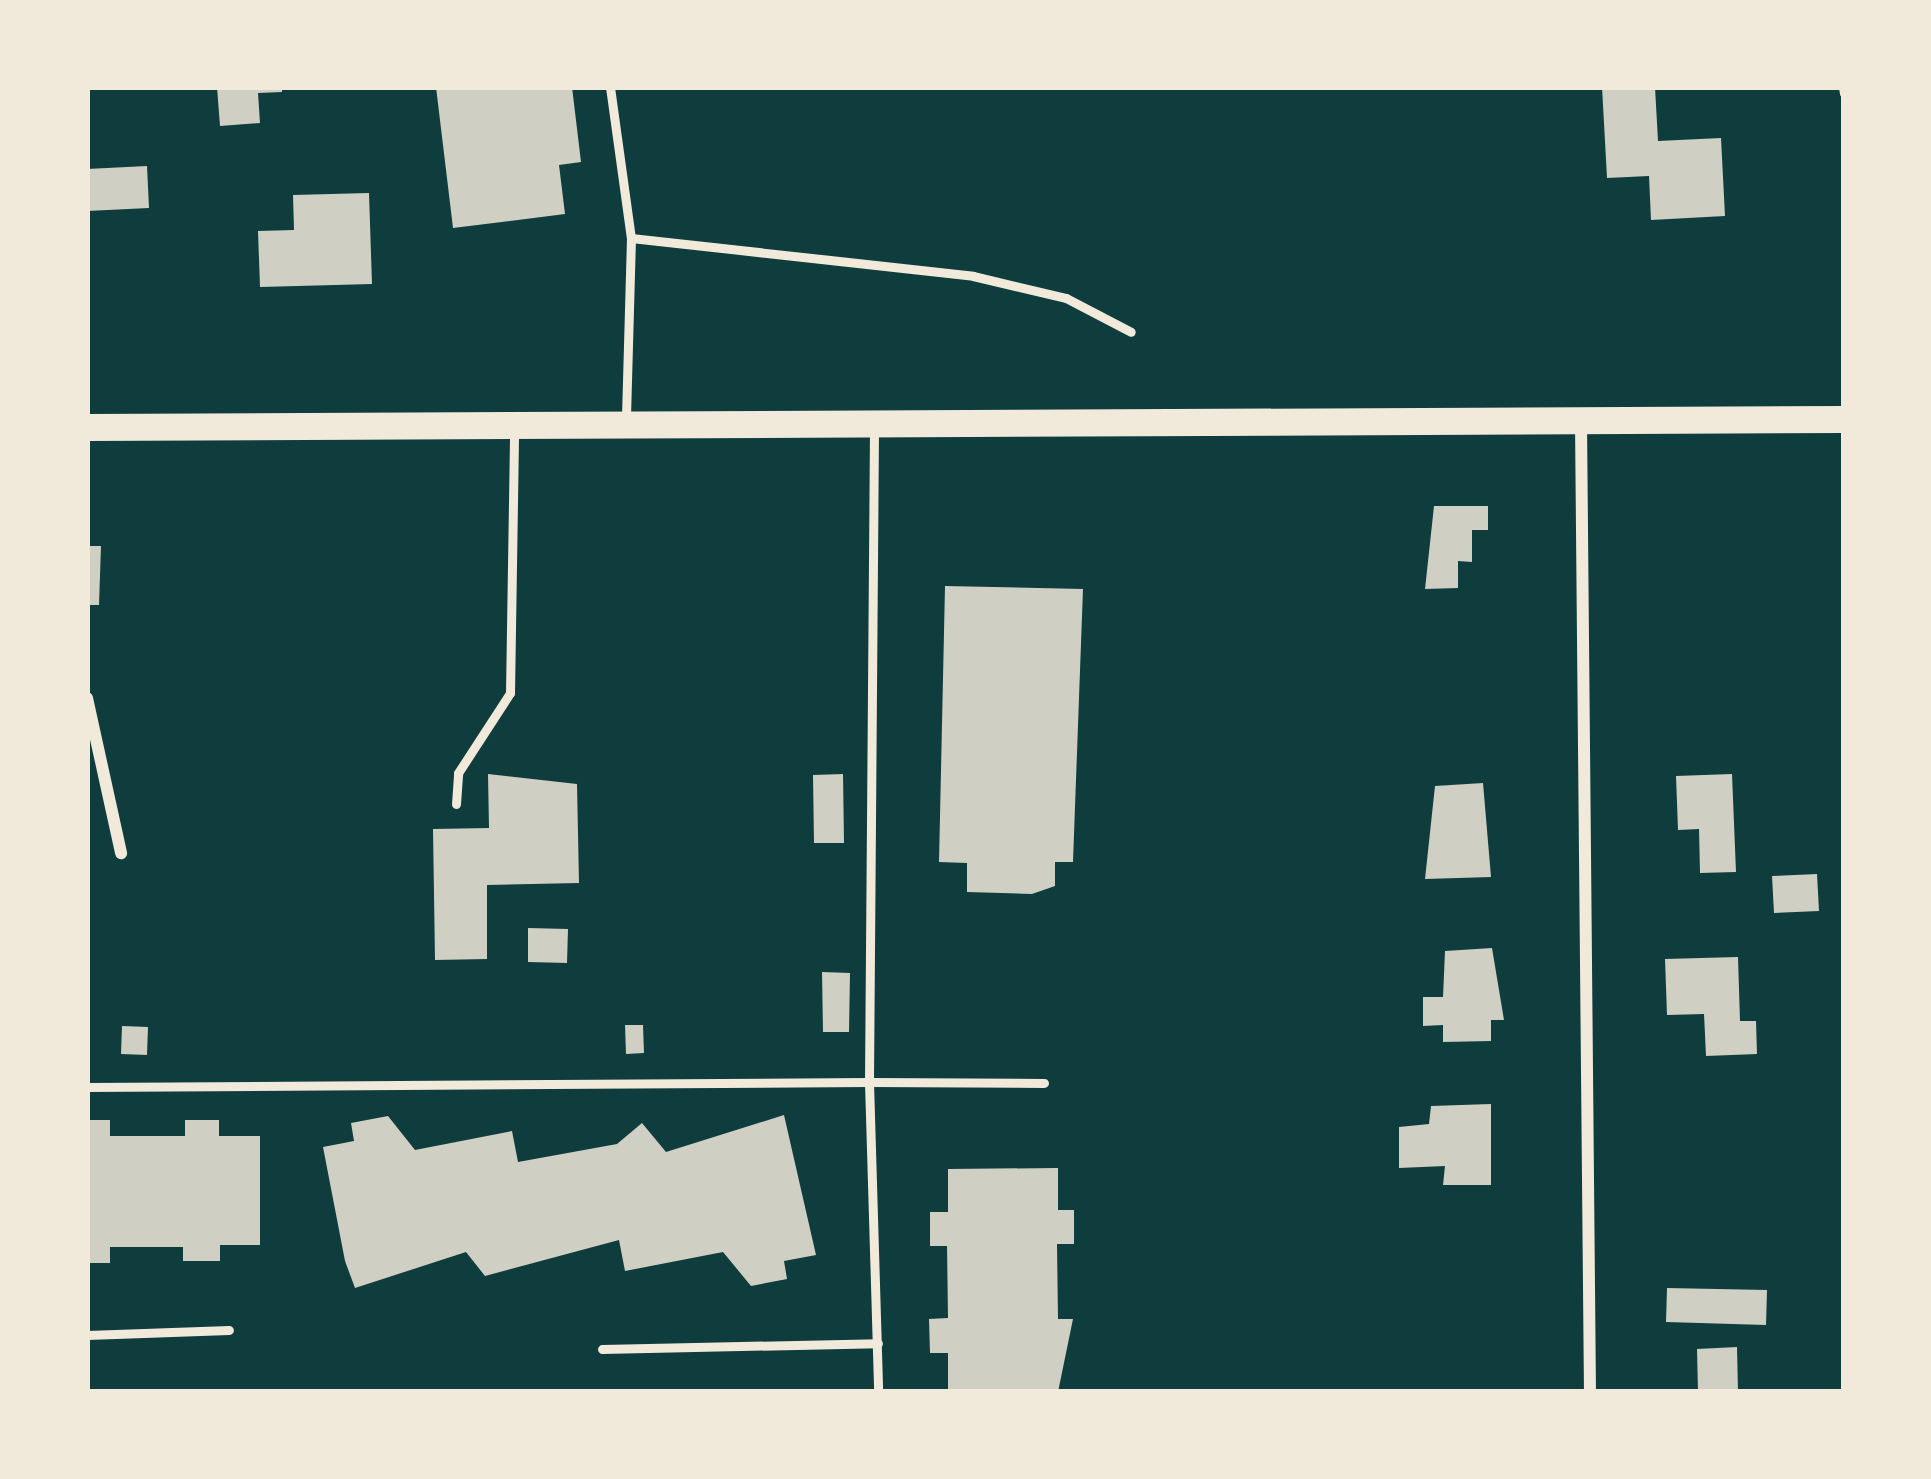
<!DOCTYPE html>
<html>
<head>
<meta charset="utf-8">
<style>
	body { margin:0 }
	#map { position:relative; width:1931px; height:1479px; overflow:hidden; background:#0f3d3e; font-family:Ubuntu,sans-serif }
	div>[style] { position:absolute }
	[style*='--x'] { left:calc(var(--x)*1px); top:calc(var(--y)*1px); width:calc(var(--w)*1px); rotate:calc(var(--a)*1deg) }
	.building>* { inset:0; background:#cfcfc3 }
	.service>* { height:9px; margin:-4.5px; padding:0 4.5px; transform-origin:4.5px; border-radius:4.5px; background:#f1e9da }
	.minor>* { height:12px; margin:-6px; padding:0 6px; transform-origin:6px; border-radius:6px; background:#f1e9da }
	.primary>* { height:27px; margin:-13.5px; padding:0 13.5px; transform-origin:13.5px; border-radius:13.5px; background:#f1e9da }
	span { translate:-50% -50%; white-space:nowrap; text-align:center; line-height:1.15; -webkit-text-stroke:10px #f1e9da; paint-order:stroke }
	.frame { position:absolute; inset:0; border:90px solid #f1e9da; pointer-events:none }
</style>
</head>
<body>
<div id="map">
	<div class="building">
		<i style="clip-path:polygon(217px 87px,282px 87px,282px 92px,258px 93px,260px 123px,220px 126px)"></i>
		<i style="clip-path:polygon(436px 87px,572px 87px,581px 162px,559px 165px,565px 214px,453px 228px)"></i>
		<i style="clip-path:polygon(1602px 87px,1655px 87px,1658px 141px,1721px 138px,1725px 216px,1651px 220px,1649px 176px,1607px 178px)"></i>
		<i style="clip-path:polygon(147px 166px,149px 208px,87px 211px,87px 169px)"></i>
		<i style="clip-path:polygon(369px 193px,372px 284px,260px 287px,258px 231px,294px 230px,293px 195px)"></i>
		<i style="clip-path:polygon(1434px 506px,1488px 506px,1488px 530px,1472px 530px,1472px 562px,1458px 561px,1458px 588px,1425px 589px)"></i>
		<i style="clip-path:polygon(87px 546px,101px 546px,99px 605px,87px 605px)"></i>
		<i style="clip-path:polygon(945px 586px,1083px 589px,1073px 862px,1055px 862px,1055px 886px,1032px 894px,967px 892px,967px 863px,939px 862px)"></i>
		<i style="clip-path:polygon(488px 774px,577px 784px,579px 883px,487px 885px,487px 959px,435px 960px,433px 829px,489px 828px)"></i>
		<i style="clip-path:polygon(843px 774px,844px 843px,814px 843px,813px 775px)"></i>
		<i style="clip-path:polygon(1732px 774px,1736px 872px,1700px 873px,1699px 829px,1678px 830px,1676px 776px)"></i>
		<i style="clip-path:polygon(1483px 783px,1491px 877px,1425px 879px,1435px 786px)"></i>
		<i style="clip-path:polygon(1817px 874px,1819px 911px,1774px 913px,1772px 876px)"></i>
		<i style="clip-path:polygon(528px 928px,568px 929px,567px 963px,528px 962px)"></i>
		<i style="clip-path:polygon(1492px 948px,1504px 1020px,1491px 1020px,1491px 1041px,1443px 1042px,1443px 1025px,1423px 1026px,1423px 997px,1443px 997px,1445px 951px)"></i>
		<i style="clip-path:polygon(1738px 957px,1740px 1021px,1756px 1021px,1757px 1054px,1706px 1056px,1704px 1014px,1667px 1015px,1665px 959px)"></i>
		<i style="clip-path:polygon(822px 972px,850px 973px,849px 1032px,823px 1032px)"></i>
		<i style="clip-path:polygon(625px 1025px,643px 1025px,644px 1053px,626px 1054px)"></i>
		<i style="clip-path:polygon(122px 1026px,148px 1027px,147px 1055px,121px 1054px)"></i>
		<i style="clip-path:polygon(1491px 1104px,1491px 1185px,1443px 1185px,1445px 1166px,1399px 1168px,1399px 1127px,1429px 1124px,1431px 1106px)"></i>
		<i style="clip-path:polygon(784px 1115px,816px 1255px,784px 1261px,787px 1279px,751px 1286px,723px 1252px,625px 1271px,619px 1240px,485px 1276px,466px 1252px,355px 1288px,345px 1261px,323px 1147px,354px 1141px,351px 1123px,388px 1116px,415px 1150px,512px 1131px,518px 1162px,617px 1144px,642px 1123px,666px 1152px)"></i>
		<i style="clip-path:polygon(87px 1120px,110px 1120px,110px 1136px,185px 1136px,185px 1120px,219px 1120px,219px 1136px,260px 1136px,260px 1245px,220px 1245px,220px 1261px,183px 1261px,183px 1247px,110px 1247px,110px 1263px,87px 1263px)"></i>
		<i style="clip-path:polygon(1058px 1168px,1058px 1210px,1074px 1210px,1074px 1244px,1057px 1244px,1058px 1319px,1073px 1319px,1058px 1392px,948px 1392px,948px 1353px,930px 1353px,929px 1319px,948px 1318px,947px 1246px,930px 1246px,930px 1212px,948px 1212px,948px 1169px)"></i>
		<i style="clip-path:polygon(1667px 1288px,1767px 1290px,1766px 1325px,1666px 1322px)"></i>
		<i style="clip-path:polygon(1737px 1347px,1738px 1392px,1698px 1392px,1697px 1349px)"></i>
	</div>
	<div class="service">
		<i style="--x:610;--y:87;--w:152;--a:82.1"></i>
		<i style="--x:631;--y:238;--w:180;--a:91.6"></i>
		<i style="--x:1843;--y:87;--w:6;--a:81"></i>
		<i style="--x:631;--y:238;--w:344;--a:6.3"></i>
		<i style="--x:973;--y:276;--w:96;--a:13.3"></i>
		<i style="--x:1066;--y:298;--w:73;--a:27.6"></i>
		<i style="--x:874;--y:430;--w:652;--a:90.44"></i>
		<i style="--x:869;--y:1082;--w:175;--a:0.3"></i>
		<i style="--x:456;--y:804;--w:31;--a:-86"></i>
		<i style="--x:458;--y:773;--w:95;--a:-57"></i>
		<i style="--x:510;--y:693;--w:262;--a:-89.1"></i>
		<i style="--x:87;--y:1087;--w:782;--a:-0.37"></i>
		<i style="--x:869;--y:1082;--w:310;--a:88.3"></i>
		<i style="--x:87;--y:1335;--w:142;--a:-2"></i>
		<i style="--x:602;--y:1349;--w:276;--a:-1.2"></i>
	</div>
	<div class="minor">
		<i style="--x:1581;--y:422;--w:970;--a:89.47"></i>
		<i style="--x:87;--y:698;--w:159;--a:77.6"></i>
	</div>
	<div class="primary">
		<i style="--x:87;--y:427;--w:1757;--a:-0.26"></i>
	</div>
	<div class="frame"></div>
</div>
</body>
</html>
